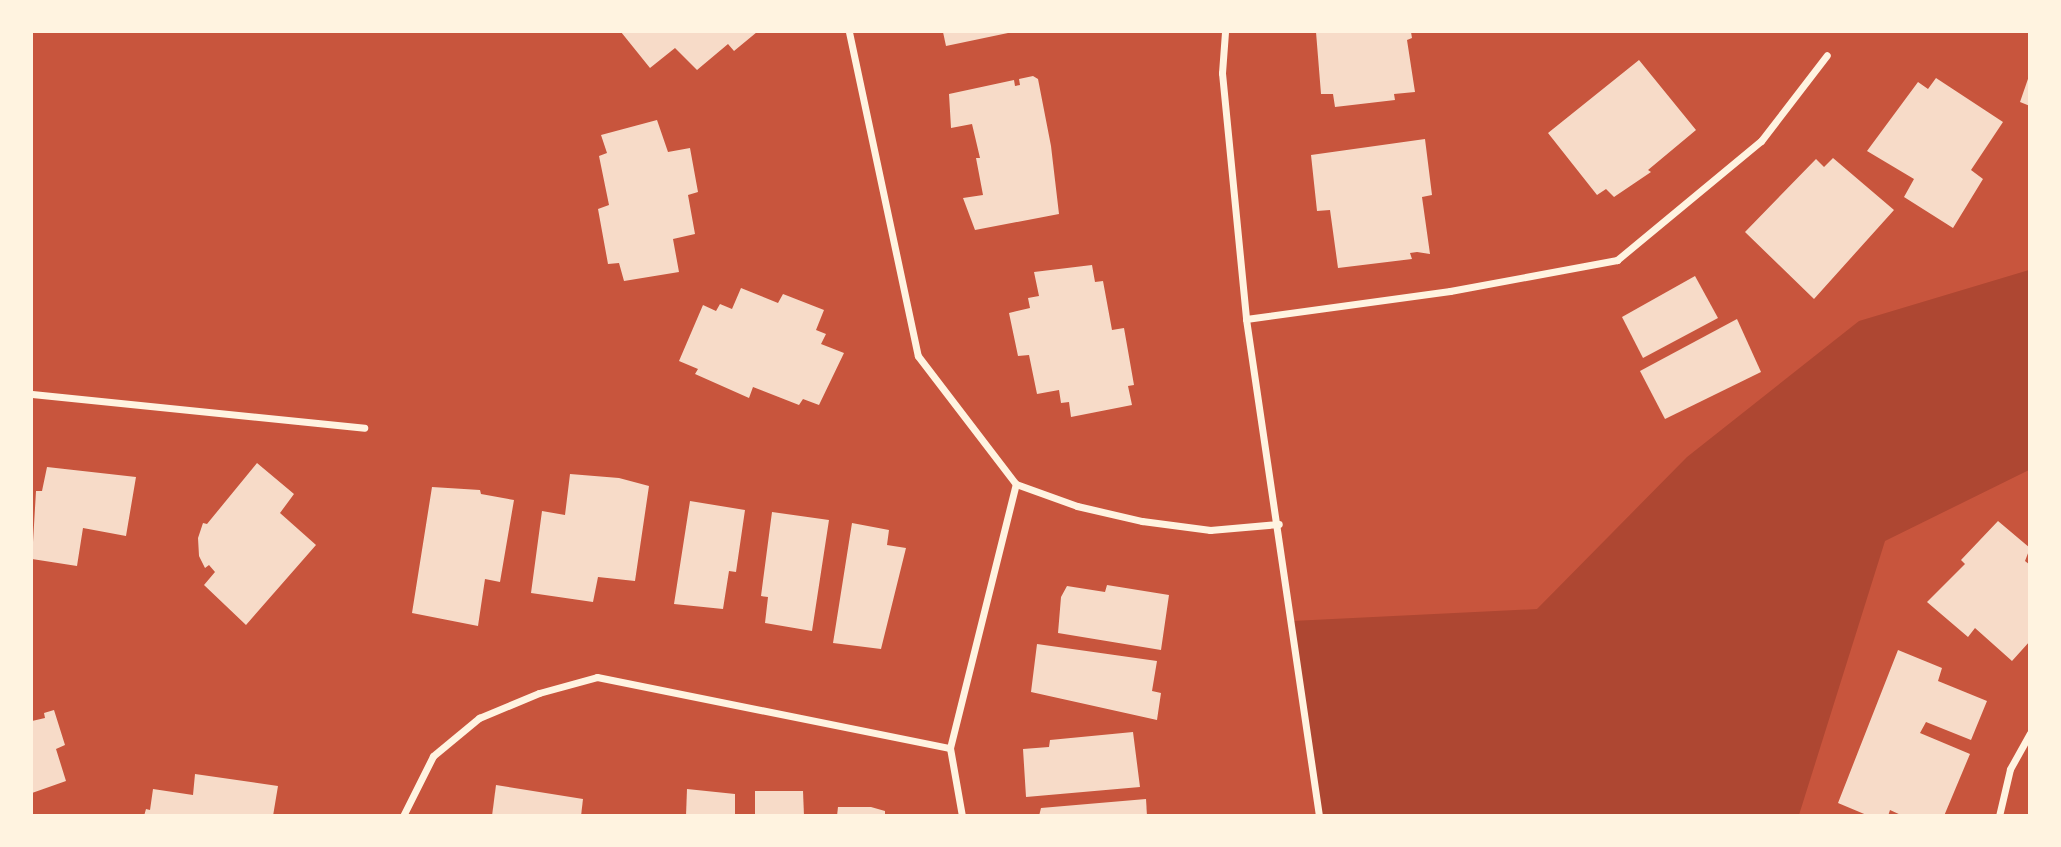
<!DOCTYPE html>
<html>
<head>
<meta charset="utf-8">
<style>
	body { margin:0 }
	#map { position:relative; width:2061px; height:847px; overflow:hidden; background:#c8553d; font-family:"Roboto Condensed",sans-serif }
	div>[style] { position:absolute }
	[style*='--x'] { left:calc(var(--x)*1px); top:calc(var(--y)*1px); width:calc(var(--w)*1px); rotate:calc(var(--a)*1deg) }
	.green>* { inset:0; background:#ae4732 }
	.building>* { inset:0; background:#f7dbc8 }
	.minor>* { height:7px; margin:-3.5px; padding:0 3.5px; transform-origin:3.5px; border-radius:3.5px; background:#fff3e0 }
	span { translate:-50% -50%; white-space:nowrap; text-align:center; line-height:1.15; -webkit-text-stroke:5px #fff3e0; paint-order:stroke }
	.frame { position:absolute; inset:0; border:33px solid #fff3e0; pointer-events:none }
</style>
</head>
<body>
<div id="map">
	<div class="green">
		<i style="clip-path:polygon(2029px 270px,2029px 470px,1885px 541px,1799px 815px,1319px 815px,1292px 621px,1537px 609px,1687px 457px,1859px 321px)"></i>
	</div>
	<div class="building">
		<i style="clip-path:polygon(621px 32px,757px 32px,734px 51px,728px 44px,697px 70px,675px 48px,650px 68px)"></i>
		<i style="clip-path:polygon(943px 32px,1008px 32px,1008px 33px,946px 46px)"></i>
		<i style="clip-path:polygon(1316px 32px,1411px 32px,1412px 38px,1407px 40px,1415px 92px,1394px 94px,1395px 100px,1335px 107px,1333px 94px,1321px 94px)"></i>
		<i style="clip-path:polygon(1639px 60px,1696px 130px,1648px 170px,1651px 172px,1614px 197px,1606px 189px,1597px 195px,1548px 133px)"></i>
		<i style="clip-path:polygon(1033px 76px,1038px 79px,1051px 146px,1059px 214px,975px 230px,963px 198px,983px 195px,976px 158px,980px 158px,972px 124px,951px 128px,949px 94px,1014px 80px,1015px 86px,1020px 85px,1019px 79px)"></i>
		<i style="clip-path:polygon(2029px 76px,2030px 76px,2030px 106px,2020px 102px)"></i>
		<i style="clip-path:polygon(1936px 78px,2003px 122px,1971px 170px,1983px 179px,1953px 228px,1904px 197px,1914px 179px,1867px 151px,1918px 82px,1928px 89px)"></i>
		<i style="clip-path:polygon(657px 120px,668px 152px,690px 148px,698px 192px,688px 195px,695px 234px,673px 239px,679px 272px,624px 281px,619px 263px,608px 264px,598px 209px,609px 205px,599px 156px,607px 153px,601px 135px)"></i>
		<i style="clip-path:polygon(1425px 139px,1432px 195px,1422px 197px,1430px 254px,1417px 252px,1410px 253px,1412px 259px,1338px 268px,1330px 210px,1317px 211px,1311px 155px)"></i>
		<i style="clip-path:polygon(1833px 158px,1894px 210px,1814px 299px,1745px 232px,1816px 159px,1824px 167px)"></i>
		<i style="clip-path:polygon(1092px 265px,1095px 282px,1103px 281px,1112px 330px,1124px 328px,1134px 385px,1128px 386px,1132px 405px,1071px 417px,1069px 402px,1061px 403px,1059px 390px,1037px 394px,1029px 355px,1018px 356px,1009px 313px,1030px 308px,1028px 298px,1039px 296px,1034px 272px)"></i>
		<i style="clip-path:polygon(1695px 276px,1718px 318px,1643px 358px,1622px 317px)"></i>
		<i style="clip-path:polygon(741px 288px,778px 303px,783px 294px,824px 310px,816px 330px,826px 334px,821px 344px,844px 353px,819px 405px,803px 399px,799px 405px,753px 387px,749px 398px,695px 374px,698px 369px,679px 361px,703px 305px,716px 311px,720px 304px,732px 309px)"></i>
		<i style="clip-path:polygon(1737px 319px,1761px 372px,1665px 419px,1640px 371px)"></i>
		<i style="clip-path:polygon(257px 463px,294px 494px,280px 513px,316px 545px,246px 625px,204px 585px,215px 572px,209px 565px,205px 568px,199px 556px,198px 538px,203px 523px,207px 524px)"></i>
		<i style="clip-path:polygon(47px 467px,136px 477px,126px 536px,83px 528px,77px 566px,32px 559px,36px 491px,42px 491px)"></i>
		<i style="clip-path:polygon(570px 474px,619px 478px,649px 486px,635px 581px,598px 577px,593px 602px,531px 593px,542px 511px,565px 515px)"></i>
		<i style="clip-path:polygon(432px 487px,480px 490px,481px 494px,514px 500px,500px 582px,485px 579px,478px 626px,412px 613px)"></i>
		<i style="clip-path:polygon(690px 501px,745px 510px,736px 572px,729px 571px,723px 609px,674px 604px)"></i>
		<i style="clip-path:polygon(772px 512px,829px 520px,812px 631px,765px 623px,768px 597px,761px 596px)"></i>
		<i style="clip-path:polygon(1998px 521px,2030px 548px,2025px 561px,2030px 565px,2030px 641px,2012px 661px,1975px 628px,1968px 637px,1927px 602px,1965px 564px,1961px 560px)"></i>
		<i style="clip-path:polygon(852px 523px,889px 530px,887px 545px,906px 548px,881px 649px,833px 643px)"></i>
		<i style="clip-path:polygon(1107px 585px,1169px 595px,1161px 650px,1058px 633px,1061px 597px,1067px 586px,1105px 592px)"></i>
		<i style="clip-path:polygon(1037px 644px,1157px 661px,1152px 691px,1161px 693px,1157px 720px,1031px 692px)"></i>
		<i style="clip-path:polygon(1898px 650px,1942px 668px,1938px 681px,1987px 701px,1971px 740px,1926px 722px,1920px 733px,1970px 754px,1944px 816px,1903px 816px,1890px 810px,1888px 816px,1869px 816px,1838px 803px)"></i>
		<i style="clip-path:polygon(54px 710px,65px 745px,56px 749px,66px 781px,32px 793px,32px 721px,45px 718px,44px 713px)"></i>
		<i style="clip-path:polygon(1133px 732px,1140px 787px,1026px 797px,1023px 749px,1049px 747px,1050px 740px)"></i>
		<i style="clip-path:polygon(195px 774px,278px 786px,273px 816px,144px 816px,146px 809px,150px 810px,153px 789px,193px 795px)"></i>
		<i style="clip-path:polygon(496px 785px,583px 799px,581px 816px,492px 816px)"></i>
		<i style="clip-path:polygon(687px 789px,735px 794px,735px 816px,686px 816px)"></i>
		<i style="clip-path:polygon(755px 791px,803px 791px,804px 816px,755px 816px)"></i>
		<i style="clip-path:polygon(1146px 799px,1147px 816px,1039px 816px,1041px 808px)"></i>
		<i style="clip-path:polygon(838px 807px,871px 807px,885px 811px,885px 816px,837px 816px)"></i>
	</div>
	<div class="minor">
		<i style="--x:849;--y:32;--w:331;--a:78"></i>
		<i style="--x:918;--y:356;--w:161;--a:52.6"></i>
		<i style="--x:1016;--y:484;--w:65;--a:19.8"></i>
		<i style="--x:1077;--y:506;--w:67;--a:13"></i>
		<i style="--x:1142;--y:521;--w:69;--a:7.5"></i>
		<i style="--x:1210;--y:530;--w:69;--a:-5"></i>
		<i style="--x:1225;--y:32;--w:41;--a:94.2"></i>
		<i style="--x:1222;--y:73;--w:247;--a:84.4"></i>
		<i style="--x:1246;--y:319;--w:502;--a:81.64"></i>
		<i style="--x:1246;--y:319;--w:206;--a:-7.8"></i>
		<i style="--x:1450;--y:291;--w:170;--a:-10.5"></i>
		<i style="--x:1617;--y:260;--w:187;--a:-39.6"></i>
		<i style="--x:1761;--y:141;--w:108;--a:-52.5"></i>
		<i style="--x:32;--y:394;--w:334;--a:5.8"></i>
		<i style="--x:403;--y:816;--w:67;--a:-63.4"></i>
		<i style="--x:433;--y:756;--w:60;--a:-39.6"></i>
		<i style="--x:479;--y:718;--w:65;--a:-22.6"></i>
		<i style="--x:539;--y:693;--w:60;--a:-15.4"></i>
		<i style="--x:597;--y:677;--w:360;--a:11.4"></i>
		<i style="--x:962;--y:816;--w:69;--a:-100"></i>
		<i style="--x:950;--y:748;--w:272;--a:-76"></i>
		<i style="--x:1999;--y:816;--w:48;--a:-76.8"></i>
		<i style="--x:2010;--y:769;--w:41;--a:-60.9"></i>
	</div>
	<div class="frame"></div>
</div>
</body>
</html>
